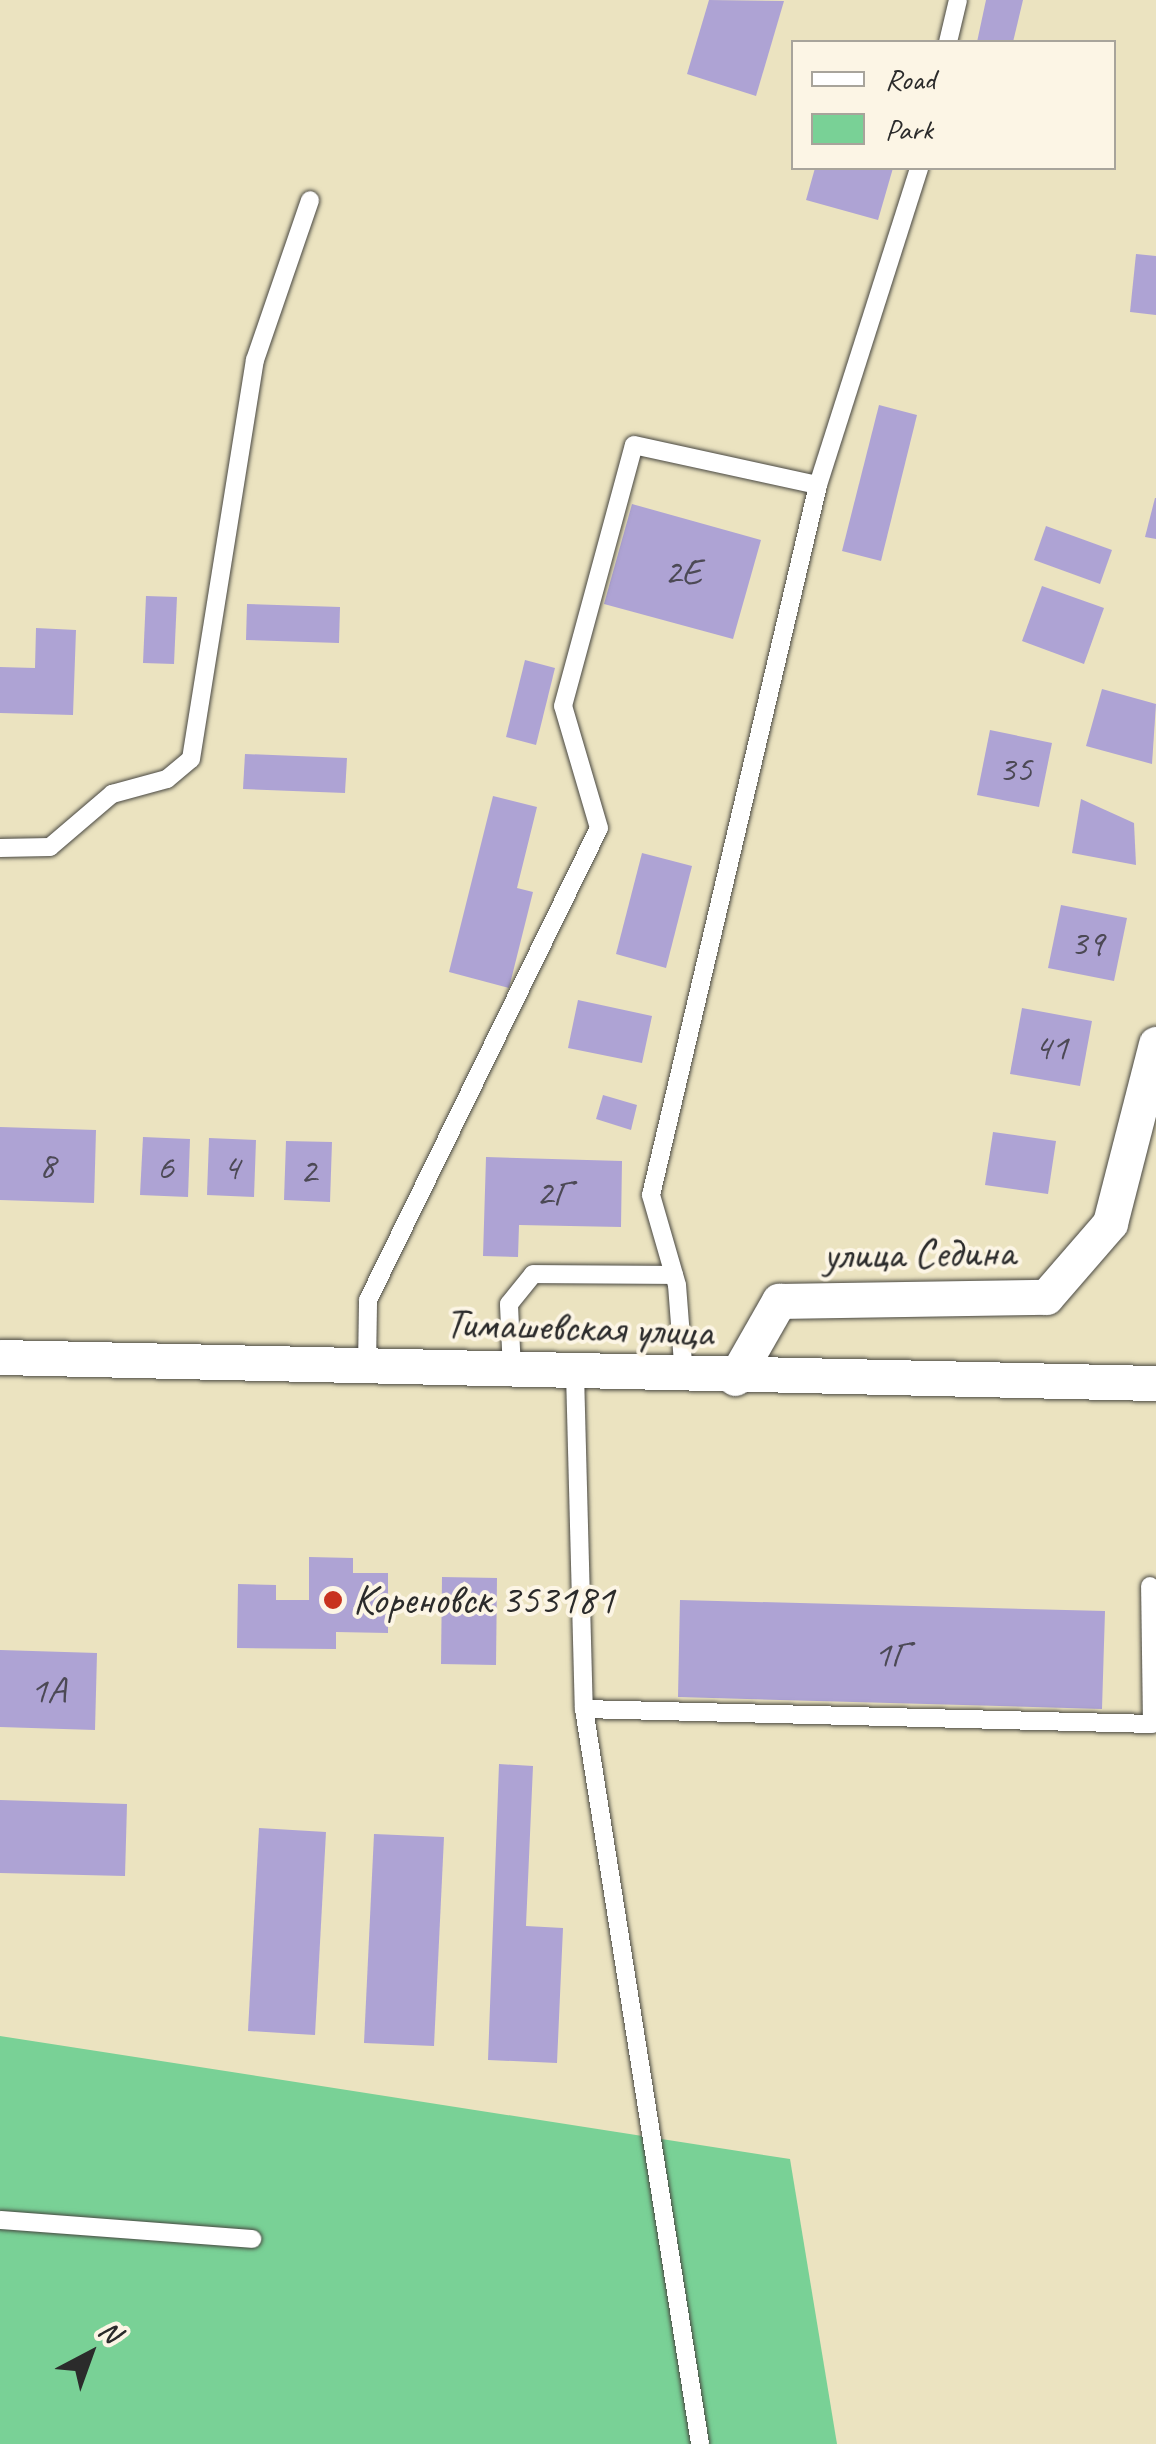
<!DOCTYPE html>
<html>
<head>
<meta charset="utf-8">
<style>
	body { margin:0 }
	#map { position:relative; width:1156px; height:2444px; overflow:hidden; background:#ebe3c0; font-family:Caveat,sans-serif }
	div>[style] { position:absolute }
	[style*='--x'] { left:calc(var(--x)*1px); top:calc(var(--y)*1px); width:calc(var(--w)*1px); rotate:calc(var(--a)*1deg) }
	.green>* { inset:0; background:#79d196 }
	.building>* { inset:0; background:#aea3d4 }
	.roads { filter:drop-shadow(0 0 2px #484741) drop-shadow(0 0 2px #484741) }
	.lane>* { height:18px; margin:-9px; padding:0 9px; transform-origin:9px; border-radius:9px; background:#fff }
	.street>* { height:35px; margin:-17.5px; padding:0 17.5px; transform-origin:17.5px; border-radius:17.5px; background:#fff }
	.dots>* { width:28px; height:28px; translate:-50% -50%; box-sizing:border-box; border:5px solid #fcf5e5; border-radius:50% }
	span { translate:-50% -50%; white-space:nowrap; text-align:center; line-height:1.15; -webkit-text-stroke:8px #fcf5e5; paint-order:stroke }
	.number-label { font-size:38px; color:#4c4955 }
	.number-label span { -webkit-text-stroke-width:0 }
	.street-label { font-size:42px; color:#2b2b2b }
	.poi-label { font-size:42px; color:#2b2b2b }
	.left { translate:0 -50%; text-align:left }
	.legend { position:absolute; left:791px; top:40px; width:325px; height:130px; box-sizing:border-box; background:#fcf5e5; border:2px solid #a8a49b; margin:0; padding:12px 18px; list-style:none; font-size:30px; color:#2b2b2b }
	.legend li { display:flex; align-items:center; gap:20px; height:50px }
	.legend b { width:50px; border:2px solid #a8a49b }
	.north { position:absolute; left:40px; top:2304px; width:100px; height:100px; -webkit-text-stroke:8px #fcf5e5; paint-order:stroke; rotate:41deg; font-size:28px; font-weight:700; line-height:40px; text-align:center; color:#2b2b2b }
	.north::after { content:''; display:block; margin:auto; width:35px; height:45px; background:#2b2b2b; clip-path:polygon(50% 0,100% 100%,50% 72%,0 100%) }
</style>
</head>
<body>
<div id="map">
	<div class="green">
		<i style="clip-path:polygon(0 2036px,790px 2159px,837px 2444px,0 2444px)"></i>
	</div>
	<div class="building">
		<i style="clip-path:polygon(709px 0,784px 1px,756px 96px,687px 74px)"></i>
		<i style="clip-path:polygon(986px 0,1023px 0,1013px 42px,977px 42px)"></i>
		<i style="clip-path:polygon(815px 168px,893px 168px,878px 220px,806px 200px)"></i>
		<i style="clip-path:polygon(1136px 254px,1156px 256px,1156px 315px,1130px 312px)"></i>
		<i style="clip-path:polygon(879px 405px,917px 415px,881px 561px,842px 551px)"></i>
		<i style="clip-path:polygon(1155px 498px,1156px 498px,1156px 539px,1145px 537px)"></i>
		<i style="clip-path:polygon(632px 504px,761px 540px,733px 639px,604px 604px)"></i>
		<i style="clip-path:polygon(1046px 526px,1112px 550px,1100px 584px,1034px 560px)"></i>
		<i style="clip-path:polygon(1042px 586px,1104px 608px,1084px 664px,1022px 641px)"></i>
		<i style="clip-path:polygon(146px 596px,177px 597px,174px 664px,143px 663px)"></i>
		<i style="clip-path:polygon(247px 604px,340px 607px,339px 643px,246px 640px)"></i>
		<i style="clip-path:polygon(36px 628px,76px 630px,73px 715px,0 713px,0 667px,35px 668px)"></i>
		<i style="clip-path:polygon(525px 660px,555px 668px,536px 745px,506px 737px)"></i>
		<i style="clip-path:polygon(1102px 689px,1156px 704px,1152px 764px,1086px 746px)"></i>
		<i style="clip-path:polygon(990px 730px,1052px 743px,1039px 807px,977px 795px)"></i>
		<i style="clip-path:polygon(245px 754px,347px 758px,345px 793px,243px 789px)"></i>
		<i style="clip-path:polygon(493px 796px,537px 807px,517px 888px,533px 892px,509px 988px,449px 972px)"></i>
		<i style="clip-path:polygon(1081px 799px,1134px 823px,1136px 865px,1072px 853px)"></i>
		<i style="clip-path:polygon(642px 853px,692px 866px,666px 968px,616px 954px)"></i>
		<i style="clip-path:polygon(1061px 905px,1127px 918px,1114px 981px,1048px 968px)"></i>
		<i style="clip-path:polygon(578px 1000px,652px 1016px,642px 1063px,568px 1048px)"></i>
		<i style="clip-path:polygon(1022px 1008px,1092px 1021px,1080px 1086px,1010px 1074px)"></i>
		<i style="clip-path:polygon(603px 1095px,637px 1105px,631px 1130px,596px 1119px)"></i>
		<i style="clip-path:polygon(0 1127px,96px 1130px,94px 1203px,0 1200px)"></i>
		<i style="clip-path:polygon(993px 1132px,1056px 1141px,1048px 1194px,985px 1185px)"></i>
		<i style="clip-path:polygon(143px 1137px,190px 1139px,188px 1197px,140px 1195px)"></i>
		<i style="clip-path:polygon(209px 1138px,256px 1140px,254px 1197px,207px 1195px)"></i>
		<i style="clip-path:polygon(286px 1141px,332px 1142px,330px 1202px,284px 1200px)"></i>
		<i style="clip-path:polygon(486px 1157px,622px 1161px,621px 1227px,519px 1225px,518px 1257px,483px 1256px)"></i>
		<i style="clip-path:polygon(309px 1557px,353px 1558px,353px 1573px,388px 1573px,388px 1633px,336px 1632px,336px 1649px,237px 1648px,238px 1584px,276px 1585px,276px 1600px,309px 1600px)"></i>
		<i style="clip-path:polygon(442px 1577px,497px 1578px,496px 1665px,441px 1664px)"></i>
		<i style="clip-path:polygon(680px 1600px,1105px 1611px,1102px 1709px,678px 1697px)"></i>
		<i style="clip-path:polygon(0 1650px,97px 1653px,95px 1730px,0 1727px)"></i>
		<i style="clip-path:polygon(499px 1764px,533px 1766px,526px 1926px,563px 1928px,557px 2063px,488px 2060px)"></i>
		<i style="clip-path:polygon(0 1800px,127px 1804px,125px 1876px,0 1873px)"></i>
		<i style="clip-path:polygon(259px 1828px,326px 1832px,315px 2035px,248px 2031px)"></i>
		<i style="clip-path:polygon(374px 1834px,444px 1837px,434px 2046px,364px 2043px)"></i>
	</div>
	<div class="roads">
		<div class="lane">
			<i style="--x:948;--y:42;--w:43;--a:-76.6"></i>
			<i style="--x:0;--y:848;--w:50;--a:-1.1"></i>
			<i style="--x:50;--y:847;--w:82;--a:-40.5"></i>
			<i style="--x:112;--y:794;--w:57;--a:-15.3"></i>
			<i style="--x:167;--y:779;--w:31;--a:-40"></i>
			<i style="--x:191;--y:759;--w:404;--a:-80.9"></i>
			<i style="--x:255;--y:360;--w:169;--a:-71"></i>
			<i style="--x:367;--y:1367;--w:67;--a:-89.1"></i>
			<i style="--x:368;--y:1300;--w:525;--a:-63.92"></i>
			<i style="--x:599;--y:828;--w:127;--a:-106.4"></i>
			<i style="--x:563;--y:706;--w:270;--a:-74.8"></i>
			<i style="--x:634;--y:445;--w:188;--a:12.3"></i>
			<i style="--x:512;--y:1371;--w:67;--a:-92.6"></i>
			<i style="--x:509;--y:1304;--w:38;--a:-51"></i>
			<i style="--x:533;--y:1274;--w:141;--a:0.4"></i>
			<i style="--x:575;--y:1373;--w:336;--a:88.5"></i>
			<i style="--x:584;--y:1709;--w:568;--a:1.51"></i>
			<i style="--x:1152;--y:1724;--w:138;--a:-90.8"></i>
			<i style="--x:684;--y:1376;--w:91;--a:-94.4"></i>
			<i style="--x:677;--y:1285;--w:94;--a:-106.1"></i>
			<i style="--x:651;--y:1195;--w:729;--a:-76.76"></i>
			<i style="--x:818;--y:485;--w:333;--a:-72.3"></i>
			<i style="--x:584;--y:1709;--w:744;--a:81.03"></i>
			<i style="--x:0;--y:2220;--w:253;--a:4.3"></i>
		</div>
		<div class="street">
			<i style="--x:0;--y:1357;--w:1156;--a:1.29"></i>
			<i style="--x:735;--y:1378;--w:89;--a:-60.3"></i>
			<i style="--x:779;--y:1301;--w:267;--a:-0.9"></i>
			<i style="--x:1046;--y:1297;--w:98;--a:-49.1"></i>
			<i style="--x:1110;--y:1223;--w:185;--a:-75.6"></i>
		</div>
	</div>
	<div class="dots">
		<i style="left:333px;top:1600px;background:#c8321e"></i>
	</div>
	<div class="number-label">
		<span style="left:683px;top:572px">2Е</span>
		<span style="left:1015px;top:769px">35</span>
		<span style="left:1087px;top:943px">39</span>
		<span style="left:1051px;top:1047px">41</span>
		<span style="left:47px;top:1165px">8</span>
		<span style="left:165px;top:1167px">6</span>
		<span style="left:231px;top:1167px">4</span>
		<span style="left:308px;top:1171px">2</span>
		<span style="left:553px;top:1193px">2Г</span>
		<span style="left:891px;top:1654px">1Г</span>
		<span style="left:48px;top:1690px">1А</span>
	</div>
	<div class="street-label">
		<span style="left:919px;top:1254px;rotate:-1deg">улица Седина</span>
		<span style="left:579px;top:1328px;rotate:2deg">Тимашевская улица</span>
	</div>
	<div class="poi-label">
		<span class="left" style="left:353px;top:1600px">Кореновск 353181</span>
	</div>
	<ul class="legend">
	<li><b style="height:12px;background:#fff"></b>Road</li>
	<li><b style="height:28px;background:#79d196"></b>Park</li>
	</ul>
	<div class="north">N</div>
</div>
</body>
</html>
